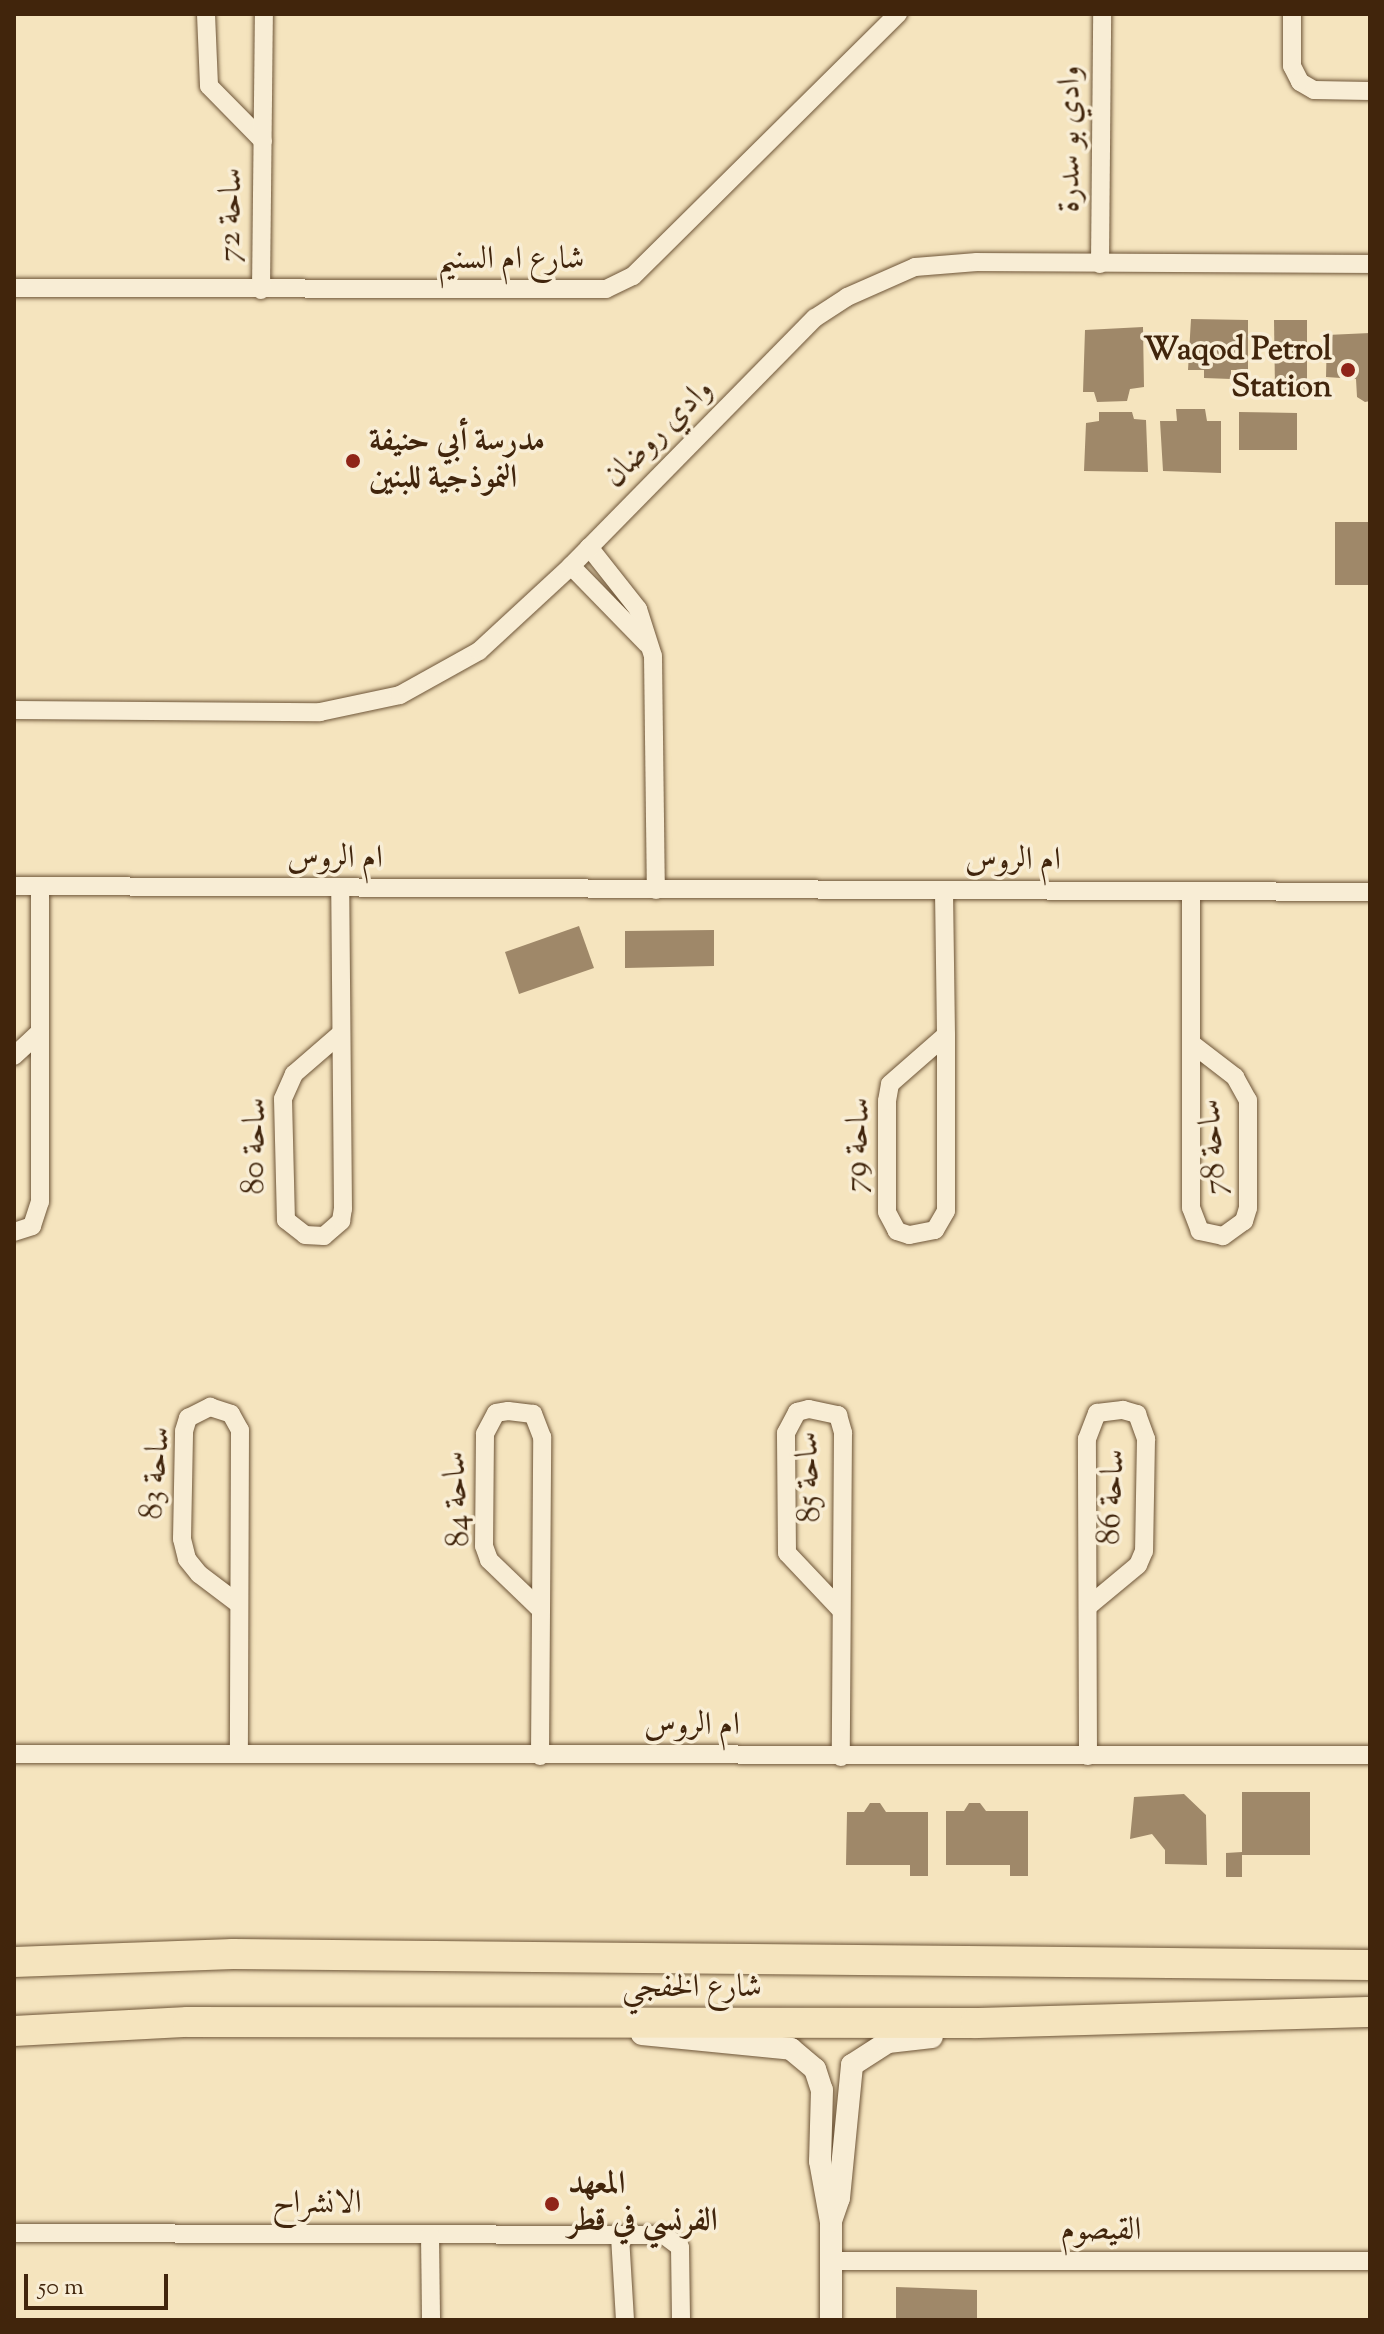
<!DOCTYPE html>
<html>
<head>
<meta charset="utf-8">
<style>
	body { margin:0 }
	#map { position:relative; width:1384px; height:2334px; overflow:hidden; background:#f5e4be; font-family:"Sorts Mill Goudy",Amiri,serif }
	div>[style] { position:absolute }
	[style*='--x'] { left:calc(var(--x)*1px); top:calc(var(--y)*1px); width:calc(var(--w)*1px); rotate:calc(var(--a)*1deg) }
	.building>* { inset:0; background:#9f8869 }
	.roads { filter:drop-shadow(0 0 2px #6e5538) drop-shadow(0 0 2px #6e5538) }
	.minor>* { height:18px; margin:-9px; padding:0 9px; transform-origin:9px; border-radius:9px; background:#f8edd5 }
	.tertiary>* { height:22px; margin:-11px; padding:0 11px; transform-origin:11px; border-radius:11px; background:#f8edd5 }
	.trunk>* { height:30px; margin:-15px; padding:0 15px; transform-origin:15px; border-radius:15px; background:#f5e4be }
	.dots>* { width:22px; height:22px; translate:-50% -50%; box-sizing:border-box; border:4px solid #f8edd5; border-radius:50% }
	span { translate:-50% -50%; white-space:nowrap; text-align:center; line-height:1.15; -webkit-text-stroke:7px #f8edd5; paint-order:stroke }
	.street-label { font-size:32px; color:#41250c }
	.poi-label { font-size:32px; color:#41250c; font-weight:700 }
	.right { translate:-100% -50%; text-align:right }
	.left { translate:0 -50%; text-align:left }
	.frame { position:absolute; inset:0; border:16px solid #41250c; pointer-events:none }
	.scale { position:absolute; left:24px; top:2274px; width:144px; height:36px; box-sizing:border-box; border:4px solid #41250c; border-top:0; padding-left:10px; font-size:24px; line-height:28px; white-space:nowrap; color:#41250c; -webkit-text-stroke:6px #f8edd5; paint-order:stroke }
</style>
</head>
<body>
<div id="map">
	<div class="building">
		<i style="clip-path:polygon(1191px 319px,1248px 320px,1248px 370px,1231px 370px,1231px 379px,1204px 378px,1204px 370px,1188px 370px)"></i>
		<i style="clip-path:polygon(1274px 320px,1307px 320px,1307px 389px,1275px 390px)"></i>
		<i style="clip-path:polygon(1143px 327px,1144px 387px,1130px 389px,1127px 401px,1097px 402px,1094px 392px,1083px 392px,1085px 330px)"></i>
		<i style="clip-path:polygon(1370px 333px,1370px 401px,1365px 402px,1357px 397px,1356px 379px,1326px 377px,1327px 335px)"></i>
		<i style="clip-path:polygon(1176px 409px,1205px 409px,1207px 421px,1221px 421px,1221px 473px,1163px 471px,1160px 421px,1177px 421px)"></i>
		<i style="clip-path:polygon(1099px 412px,1132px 412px,1134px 419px,1146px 420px,1148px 472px,1084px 471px,1086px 423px,1099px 421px)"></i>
		<i style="clip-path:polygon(1239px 412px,1297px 413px,1297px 450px,1239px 450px)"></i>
		<i style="clip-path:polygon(1335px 522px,1370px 522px,1370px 585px,1335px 585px)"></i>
		<i style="clip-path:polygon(579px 926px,594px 968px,519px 994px,505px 952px)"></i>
		<i style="clip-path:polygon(714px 930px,714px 966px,625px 968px,625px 931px)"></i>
		<i style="clip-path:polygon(1242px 1792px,1310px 1792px,1310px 1855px,1242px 1855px,1242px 1877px,1226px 1877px,1226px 1853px,1242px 1852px)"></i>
		<i style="clip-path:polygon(1184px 1794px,1206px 1815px,1207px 1865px,1165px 1864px,1165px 1850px,1152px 1834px,1130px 1839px,1134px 1797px)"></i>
		<i style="clip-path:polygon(870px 1803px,880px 1803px,886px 1812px,928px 1812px,928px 1876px,910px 1876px,910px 1865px,846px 1865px,847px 1812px,864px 1812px)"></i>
		<i style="clip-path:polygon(969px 1803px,980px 1803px,986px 1811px,1028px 1811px,1028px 1876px,1010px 1876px,1010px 1865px,946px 1865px,946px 1811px,964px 1811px)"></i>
		<i style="clip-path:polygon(896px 2287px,977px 2290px,977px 2320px,896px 2320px)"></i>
	</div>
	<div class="roads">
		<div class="minor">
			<i style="--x:206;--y:14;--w:72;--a:87.6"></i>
			<i style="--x:209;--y:86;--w:77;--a:45.5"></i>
			<i style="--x:1292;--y:14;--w:52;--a:90"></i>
			<i style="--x:1292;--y:66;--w:18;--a:63"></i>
			<i style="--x:1300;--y:82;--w:16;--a:30"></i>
			<i style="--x:1314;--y:90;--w:56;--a:1"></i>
			<i style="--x:1100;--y:264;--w:250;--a:-89.5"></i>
			<i style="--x:14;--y:288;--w:592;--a:0.1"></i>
			<i style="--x:606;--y:289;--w:30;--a:-26"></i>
			<i style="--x:633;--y:276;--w:373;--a:-44.7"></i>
			<i style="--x:261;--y:290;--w:276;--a:-89.4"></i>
			<i style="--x:589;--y:547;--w:79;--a:51.7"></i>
			<i style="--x:638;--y:609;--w:49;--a:72.3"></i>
			<i style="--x:653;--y:656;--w:234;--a:89.3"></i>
			<i style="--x:571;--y:566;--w:109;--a:45.7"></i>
			<i style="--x:14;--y:710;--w:306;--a:0.4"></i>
			<i style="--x:320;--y:712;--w:82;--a:-12"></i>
			<i style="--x:400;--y:695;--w:90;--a:-29.1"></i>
			<i style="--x:479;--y:651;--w:125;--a:-42.7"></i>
			<i style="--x:571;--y:566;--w:348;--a:-45.5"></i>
			<i style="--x:815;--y:318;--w:38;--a:-33"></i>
			<i style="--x:847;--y:297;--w:74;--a:-23.8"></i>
			<i style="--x:915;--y:267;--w:62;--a:-4.6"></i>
			<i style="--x:977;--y:262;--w:393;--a:0.3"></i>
			<i style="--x:14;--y:886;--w:1356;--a:0.25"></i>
			<i style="--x:944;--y:891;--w:144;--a:89.2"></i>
			<i style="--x:946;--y:1035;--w:176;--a:90"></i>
			<i style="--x:946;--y:1211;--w:22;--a:120"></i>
			<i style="--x:935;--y:1230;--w:26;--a:169"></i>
			<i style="--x:909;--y:1235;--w:13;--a:-162"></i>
			<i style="--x:897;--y:1231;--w:21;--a:-118"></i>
			<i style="--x:887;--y:1212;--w:111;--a:-90"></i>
			<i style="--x:887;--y:1101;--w:17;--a:-80"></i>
			<i style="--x:890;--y:1084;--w:74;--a:-41.2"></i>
			<i style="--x:339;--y:1035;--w:60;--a:139.1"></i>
			<i style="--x:294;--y:1074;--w:27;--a:114"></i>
			<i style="--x:283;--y:1099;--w:121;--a:88.6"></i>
			<i style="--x:286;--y:1220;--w:24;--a:38"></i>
			<i style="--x:305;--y:1235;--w:19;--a:3"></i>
			<i style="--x:324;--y:1236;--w:23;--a:-41"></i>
			<i style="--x:341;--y:1221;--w:12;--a:-81"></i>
			<i style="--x:343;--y:1209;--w:320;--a:-90.5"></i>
			<i style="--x:1191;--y:1043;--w:56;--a:37.7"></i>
			<i style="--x:1235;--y:1077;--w:26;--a:61"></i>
			<i style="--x:1248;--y:1100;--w:108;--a:90"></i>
			<i style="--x:1248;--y:1208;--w:14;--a:107"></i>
			<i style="--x:1244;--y:1221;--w:26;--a:144"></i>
			<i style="--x:1223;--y:1236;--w:24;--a:-168"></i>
			<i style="--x:1200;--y:1231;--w:25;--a:-111"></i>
			<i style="--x:1191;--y:1208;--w:316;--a:-90"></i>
			<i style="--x:14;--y:1056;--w:35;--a:-43"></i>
			<i style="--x:14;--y:1232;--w:19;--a:-18"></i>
			<i style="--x:32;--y:1226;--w:25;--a:-72"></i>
			<i style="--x:40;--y:1202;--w:316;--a:-90"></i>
			<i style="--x:236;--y:1602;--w:46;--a:-142.9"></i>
			<i style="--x:199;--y:1574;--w:19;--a:-129"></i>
			<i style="--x:187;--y:1559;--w:21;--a:-104"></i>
			<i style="--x:182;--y:1539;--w:108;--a:-88.9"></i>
			<i style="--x:184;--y:1431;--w:14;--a:-73"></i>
			<i style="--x:188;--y:1418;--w:25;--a:-27"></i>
			<i style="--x:210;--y:1407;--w:22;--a:18"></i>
			<i style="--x:231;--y:1414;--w:18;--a:61"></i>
			<i style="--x:240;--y:1430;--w:324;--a:90.2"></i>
			<i style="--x:840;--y:1609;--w:77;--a:-133.4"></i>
			<i style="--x:787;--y:1553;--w:120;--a:-90.5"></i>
			<i style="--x:786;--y:1433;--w:24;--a:-62"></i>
			<i style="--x:797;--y:1412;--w:12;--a:-14"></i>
			<i style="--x:809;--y:1409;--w:30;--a:12"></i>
			<i style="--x:838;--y:1415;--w:19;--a:74"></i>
			<i style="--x:843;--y:1433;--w:324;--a:90.4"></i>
			<i style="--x:14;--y:1754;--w:1356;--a:0.04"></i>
			<i style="--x:540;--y:1756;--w:319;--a:-89.6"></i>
			<i style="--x:542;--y:1437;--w:25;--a:-111"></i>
			<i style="--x:533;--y:1414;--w:25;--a:-173"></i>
			<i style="--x:508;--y:1411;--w:12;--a:171"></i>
			<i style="--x:496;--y:1413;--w:24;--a:118"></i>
			<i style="--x:485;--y:1434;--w:112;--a:90.5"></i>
			<i style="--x:484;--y:1546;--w:15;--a:70"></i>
			<i style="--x:489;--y:1560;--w:71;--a:43.9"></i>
			<i style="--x:1088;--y:1756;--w:317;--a:-90.2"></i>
			<i style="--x:1087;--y:1439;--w:28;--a:-69"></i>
			<i style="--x:1097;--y:1413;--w:26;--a:-7"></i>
			<i style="--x:1123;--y:1410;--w:15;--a:16"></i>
			<i style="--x:1137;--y:1414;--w:27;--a:70"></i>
			<i style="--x:1146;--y:1439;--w:112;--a:91"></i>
			<i style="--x:1144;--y:1551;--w:15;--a:113"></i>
			<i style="--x:1138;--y:1565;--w:62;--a:140.2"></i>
			<i style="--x:14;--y:2233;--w:650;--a:0.18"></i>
			<i style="--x:664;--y:2235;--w:20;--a:37"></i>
			<i style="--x:680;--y:2247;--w:73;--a:89.2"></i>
			<i style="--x:430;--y:2235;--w:85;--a:89.3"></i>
			<i style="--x:620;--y:2236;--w:84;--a:86.6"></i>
			<i style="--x:832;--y:2261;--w:538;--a:0"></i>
		</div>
		<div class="tertiary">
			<i style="--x:642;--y:2034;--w:150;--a:5.7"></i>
			<i style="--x:791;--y:2049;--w:31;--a:40"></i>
			<i style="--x:815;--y:2069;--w:22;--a:72"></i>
			<i style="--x:822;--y:2090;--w:71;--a:91.6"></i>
			<i style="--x:820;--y:2161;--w:62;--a:79.8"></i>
			<i style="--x:831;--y:2222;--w:98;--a:90"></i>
			<i style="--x:831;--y:2221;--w:24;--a:-71"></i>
			<i style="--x:839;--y:2198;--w:134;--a:-84.4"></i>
			<i style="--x:852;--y:2065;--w:43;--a:-32.6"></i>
			<i style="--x:888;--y:2042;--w:44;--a:-6.5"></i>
		</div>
		<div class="trunk">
			<i style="--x:14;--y:1962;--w:219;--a:-2.1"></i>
			<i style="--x:233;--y:1954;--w:1137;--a:0.55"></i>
			<i style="--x:14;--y:2031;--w:174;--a:-3"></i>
			<i style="--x:188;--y:2022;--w:788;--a:0.07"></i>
			<i style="--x:976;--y:2023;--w:394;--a:-1.6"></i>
		</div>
	</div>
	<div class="dots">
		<i style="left:1348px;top:370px;background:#8f2418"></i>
		<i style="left:353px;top:461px;background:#8f2418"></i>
		<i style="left:552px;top:2204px;background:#8f2418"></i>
	</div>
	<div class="street-label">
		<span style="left:1071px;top:139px;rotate:-90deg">وادي بو سدرة</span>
		<span style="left:232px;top:215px;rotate:-89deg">ساحة 72</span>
		<span style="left:511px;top:260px">شارع ام السنيم</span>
		<span style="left:659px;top:434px;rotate:-45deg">وادي روضان</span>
		<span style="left:335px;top:859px">ام الروس</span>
		<span style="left:1013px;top:861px">ام الروس</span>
		<span style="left:859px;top:1145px;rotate:-88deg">ساحة 79</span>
		<span style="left:256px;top:1146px;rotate:-89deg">ساحة 80</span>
		<span style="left:1214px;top:1147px;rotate:-94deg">ساحة 78</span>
		<span style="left:157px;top:1473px;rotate:-85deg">ساحة 83</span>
		<span style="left:810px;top:1477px;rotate:-92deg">ساحة 85</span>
		<span style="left:1113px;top:1497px;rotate:-87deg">ساحة 86</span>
		<span style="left:458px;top:1499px;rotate:-93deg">ساحة 84</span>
		<span style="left:692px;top:1726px">ام الروس</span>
		<span style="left:692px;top:1988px">شارع الخفجي</span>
		<span style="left:317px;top:2204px">الانشراح</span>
		<span style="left:1101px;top:2231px">القيصوم</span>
	</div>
	<div class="poi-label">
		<span class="right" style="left:1332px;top:370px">Waqod Petrol<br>Station</span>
		<span class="left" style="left:369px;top:461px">مدرسة أبي حنيفة<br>النموذجية للبنين</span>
		<span class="left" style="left:568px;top:2204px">المعهد<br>الفرنسي في قطر</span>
	</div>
	<div class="frame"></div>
	<div class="scale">50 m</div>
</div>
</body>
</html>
